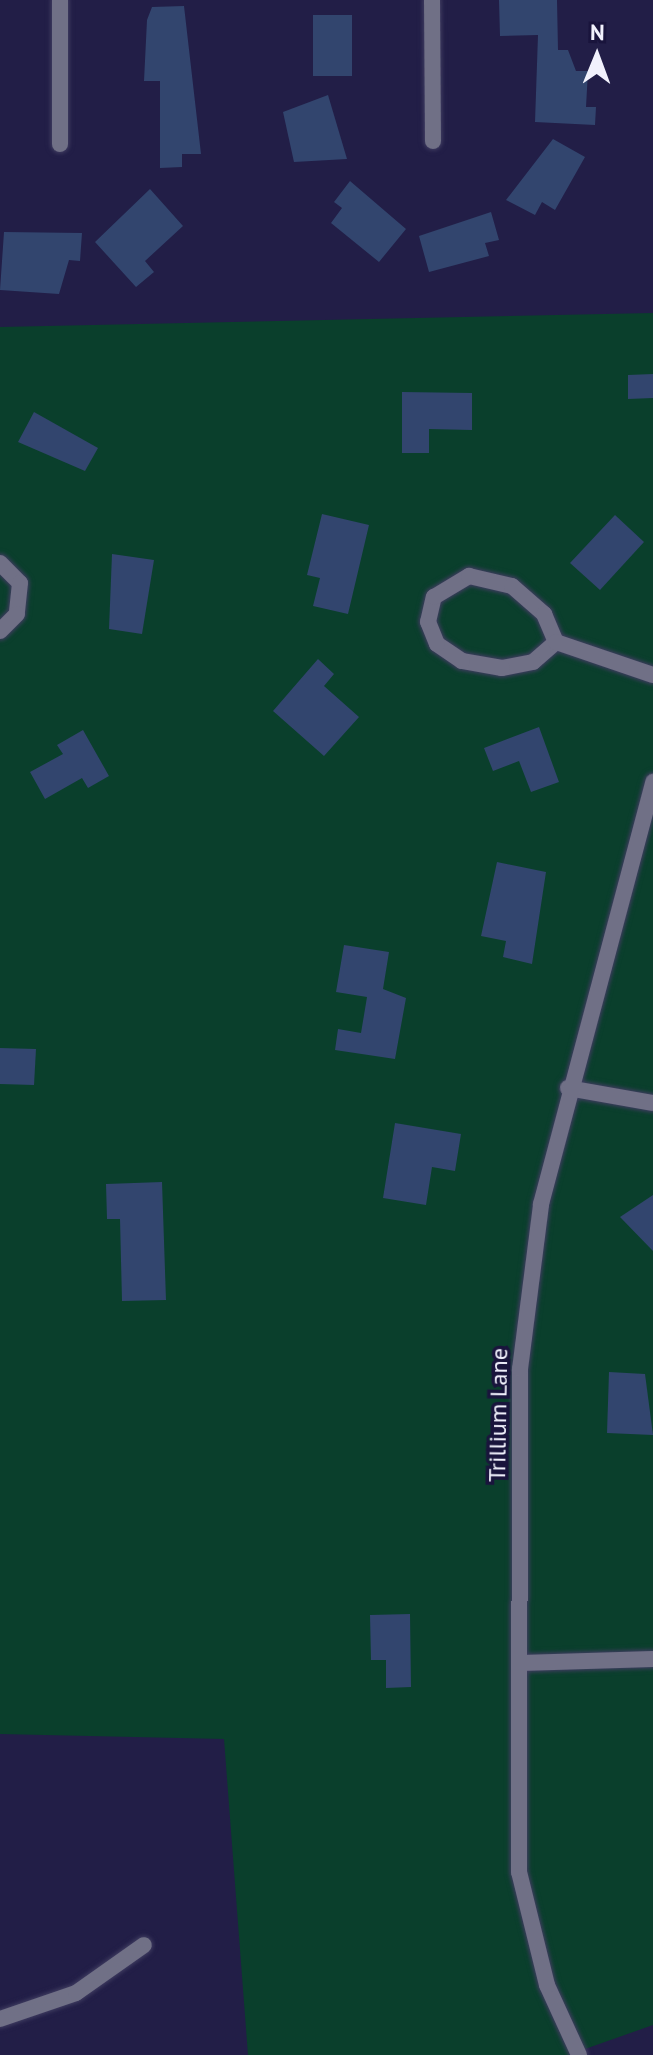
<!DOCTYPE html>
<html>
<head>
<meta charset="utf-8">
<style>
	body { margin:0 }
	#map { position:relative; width:653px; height:2055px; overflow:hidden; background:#221e47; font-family:"PT Sans",sans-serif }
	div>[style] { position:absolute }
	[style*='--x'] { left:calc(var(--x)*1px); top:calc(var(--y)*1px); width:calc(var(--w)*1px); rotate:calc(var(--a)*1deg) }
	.green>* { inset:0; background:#0a3f2c }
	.building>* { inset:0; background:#32456e }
	.roads { filter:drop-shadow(0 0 2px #3f3c60) drop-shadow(0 0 2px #3f3c60) }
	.street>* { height:16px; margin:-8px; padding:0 8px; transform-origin:8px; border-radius:8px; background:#707086 }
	span { translate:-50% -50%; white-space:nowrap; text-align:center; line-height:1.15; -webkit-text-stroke:7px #19143c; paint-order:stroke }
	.street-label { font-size:24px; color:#f1f1fc }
	.north { position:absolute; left:557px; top:16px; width:80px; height:80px; -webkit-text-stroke:6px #19143c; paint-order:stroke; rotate:1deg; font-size:22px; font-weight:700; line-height:32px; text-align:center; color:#f1f1fc }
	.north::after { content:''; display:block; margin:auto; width:28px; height:36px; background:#f1f1fc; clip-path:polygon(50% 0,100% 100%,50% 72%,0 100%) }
</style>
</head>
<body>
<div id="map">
	<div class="green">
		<i style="clip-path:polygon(653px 313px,653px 2025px,568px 2055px,248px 2055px,224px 1739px,0 1734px,0 327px)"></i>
	</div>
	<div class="building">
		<i style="clip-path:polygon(499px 0,557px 0,558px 50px,568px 50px,576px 71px,588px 71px,586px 107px,596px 107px,595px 125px,535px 122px,538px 35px,500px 36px)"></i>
		<i style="clip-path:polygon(184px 6px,201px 154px,182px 154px,182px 167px,160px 168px,160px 81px,144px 81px,147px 20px,152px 7px)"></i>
		<i style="clip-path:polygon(313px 15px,352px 15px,352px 76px,313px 76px)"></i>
		<i style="clip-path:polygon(328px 95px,347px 159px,294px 162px,283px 112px)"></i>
		<i style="clip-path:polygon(553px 139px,585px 157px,555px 210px,542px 202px,535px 215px,506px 200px)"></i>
		<i style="clip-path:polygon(350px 181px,406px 229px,379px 262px,331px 223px,342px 208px,334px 202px)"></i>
		<i style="clip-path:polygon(150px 189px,183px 226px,145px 261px,154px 272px,136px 287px,95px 242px)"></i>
		<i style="clip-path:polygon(491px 212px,499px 240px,485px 243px,489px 256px,429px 272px,419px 236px)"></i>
		<i style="clip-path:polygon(4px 232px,82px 233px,80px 261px,69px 260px,59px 294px,0 290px)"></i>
		<i style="clip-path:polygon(653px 374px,653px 398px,628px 399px,628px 375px)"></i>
		<i style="clip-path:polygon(402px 392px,472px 393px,472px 430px,429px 429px,429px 453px,402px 453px)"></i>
		<i style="clip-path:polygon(34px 412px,98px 448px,85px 471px,18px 442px)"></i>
		<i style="clip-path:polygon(322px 514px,369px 525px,348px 614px,313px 606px,320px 578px,307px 575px)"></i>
		<i style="clip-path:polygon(615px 515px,644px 542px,600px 590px,570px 563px)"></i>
		<i style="clip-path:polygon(112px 554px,154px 560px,142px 634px,109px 629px)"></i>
		<i style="clip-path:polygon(318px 659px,334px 674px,324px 686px,359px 717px,324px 756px,273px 711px)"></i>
		<i style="clip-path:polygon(539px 727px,559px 782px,531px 792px,519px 761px,493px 771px,484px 748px)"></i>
		<i style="clip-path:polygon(83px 730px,109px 776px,88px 788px,82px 778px,45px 799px,30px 772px,63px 754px,57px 745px)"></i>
		<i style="clip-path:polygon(497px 862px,546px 872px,532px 964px,503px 957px,506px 941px,481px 936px)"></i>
		<i style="clip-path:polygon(344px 945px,389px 952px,383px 989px,406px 998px,395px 1059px,335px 1050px,338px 1029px,361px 1033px,367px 997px,336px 992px)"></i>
		<i style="clip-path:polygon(0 1048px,36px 1049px,34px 1085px,0 1084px)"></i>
		<i style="clip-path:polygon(395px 1123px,461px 1134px,455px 1171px,432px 1167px,426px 1205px,383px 1198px)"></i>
		<i style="clip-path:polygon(162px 1182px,166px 1300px,122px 1301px,120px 1219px,107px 1219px,106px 1184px)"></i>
		<i style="clip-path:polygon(653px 1195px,653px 1251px,620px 1217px)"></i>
		<i style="clip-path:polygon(609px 1372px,645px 1374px,653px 1435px,607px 1433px)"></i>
		<i style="clip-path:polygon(410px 1614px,411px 1687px,386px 1688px,386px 1660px,371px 1660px,370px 1615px)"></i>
	</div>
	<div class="roads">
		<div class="street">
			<i style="--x:432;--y:0;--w:141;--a:89.6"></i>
			<i style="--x:60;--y:144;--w:144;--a:-90"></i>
			<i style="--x:0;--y:563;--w:28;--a:45"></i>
			<i style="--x:20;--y:583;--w:31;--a:96"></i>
			<i style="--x:17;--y:614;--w:24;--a:135"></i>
			<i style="--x:556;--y:642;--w:30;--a:139"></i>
			<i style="--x:533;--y:662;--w:32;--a:169"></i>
			<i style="--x:502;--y:668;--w:41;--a:-170.1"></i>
			<i style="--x:462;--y:661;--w:30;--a:-146"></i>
			<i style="--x:437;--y:644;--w:24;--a:-112"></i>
			<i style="--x:428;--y:622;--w:26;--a:-77"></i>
			<i style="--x:434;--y:597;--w:41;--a:-31"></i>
			<i style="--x:469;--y:576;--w:44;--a:13.1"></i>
			<i style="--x:512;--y:586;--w:43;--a:41.2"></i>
			<i style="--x:544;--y:614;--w:30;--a:67"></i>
			<i style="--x:556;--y:642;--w:102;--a:18.8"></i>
			<i style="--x:568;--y:1088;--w:86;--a:10"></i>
			<i style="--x:521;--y:1663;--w:132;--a:-1.7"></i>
			<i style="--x:0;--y:2019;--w:80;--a:-18.9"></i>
			<i style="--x:76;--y:1993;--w:83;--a:-35.2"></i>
			<i style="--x:579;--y:2055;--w:77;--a:-114.6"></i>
			<i style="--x:547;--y:1985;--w:116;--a:-103.9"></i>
			<i style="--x:519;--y:1872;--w:503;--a:-89.89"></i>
			<i style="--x:520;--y:1369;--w:166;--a:-82.7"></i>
			<i style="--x:541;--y:1204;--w:437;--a:-75.1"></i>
		</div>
	</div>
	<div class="street-label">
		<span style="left:498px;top:1415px;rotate:-89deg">Trillium Lane</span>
	</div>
	<div class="north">N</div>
</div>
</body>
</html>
